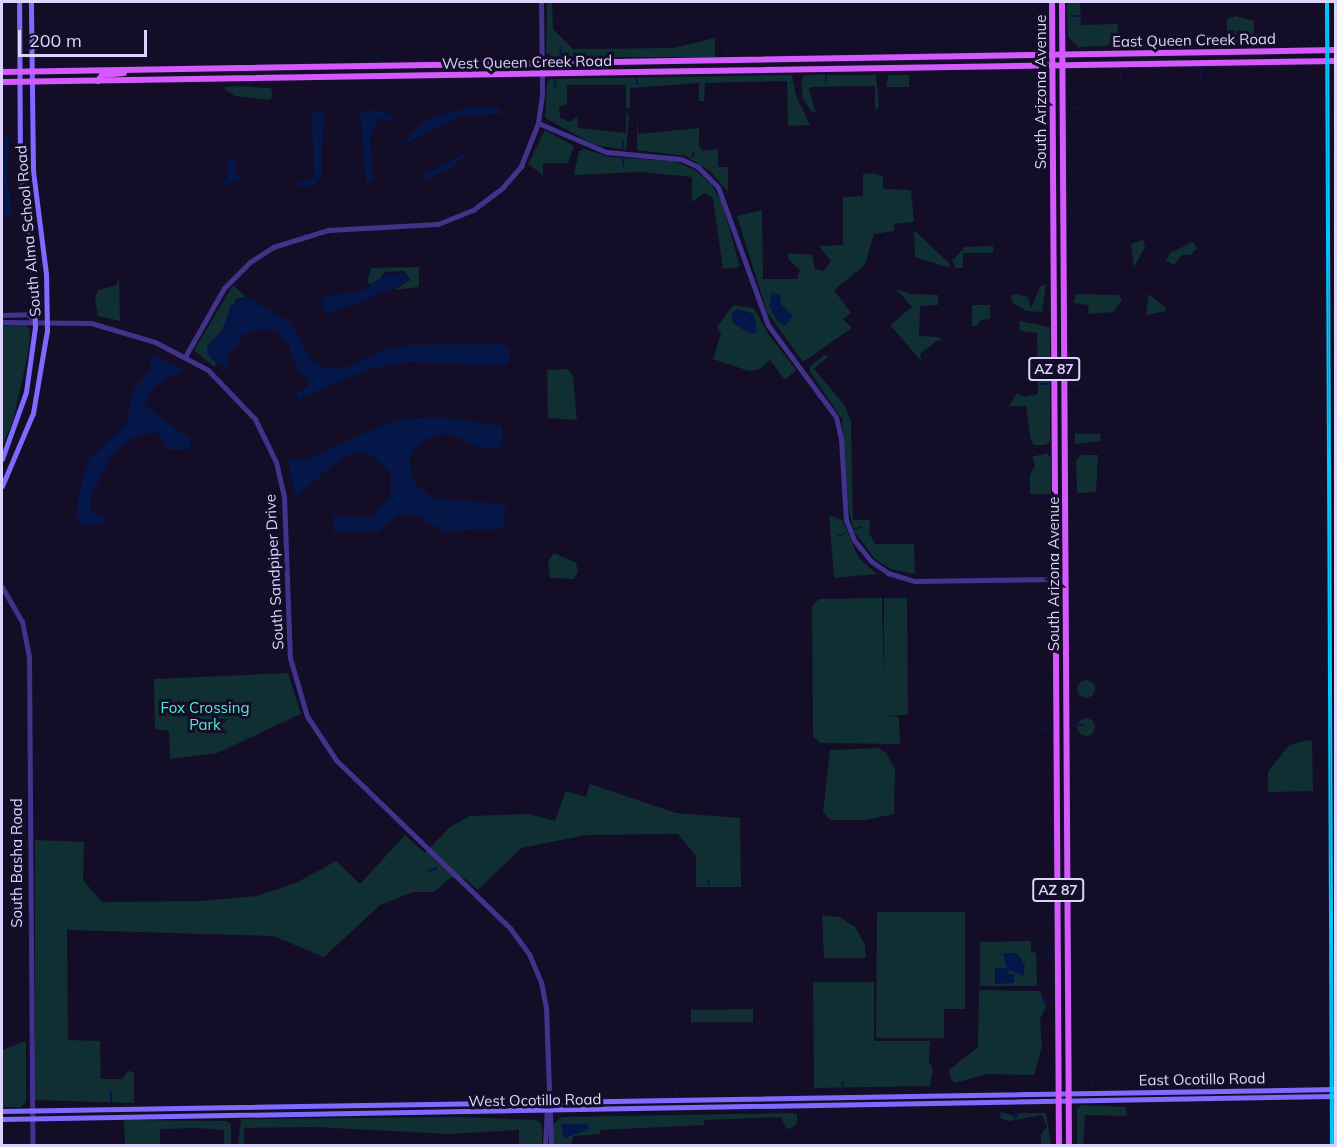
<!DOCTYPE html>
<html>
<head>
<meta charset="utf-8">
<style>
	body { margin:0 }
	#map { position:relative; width:1337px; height:1147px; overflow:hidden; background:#140d27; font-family:Mulish,sans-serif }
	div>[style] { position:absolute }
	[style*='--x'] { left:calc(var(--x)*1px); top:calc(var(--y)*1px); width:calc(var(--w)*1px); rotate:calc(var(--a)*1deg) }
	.green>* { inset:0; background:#0f2f32 }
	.round { border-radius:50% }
	.water>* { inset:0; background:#051648 }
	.stream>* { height:1.5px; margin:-0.75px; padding:0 0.75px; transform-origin:0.75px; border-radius:0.75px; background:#051648 }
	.tertiary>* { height:5px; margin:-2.5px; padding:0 2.5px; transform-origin:2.5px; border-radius:2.5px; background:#41338b }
	.secondary>* { height:5px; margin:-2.5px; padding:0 2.5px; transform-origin:2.5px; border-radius:2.5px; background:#7f6aff }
	.primary>* { height:6px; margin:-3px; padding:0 3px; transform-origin:3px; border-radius:3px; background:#d45aff }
	.rail>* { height:4px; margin-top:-2px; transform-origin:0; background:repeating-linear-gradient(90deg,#140d27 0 4.5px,#00c7fe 0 9px); box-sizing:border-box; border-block:2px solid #00c7fe }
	span { translate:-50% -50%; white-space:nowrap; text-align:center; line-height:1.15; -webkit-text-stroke:6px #140d27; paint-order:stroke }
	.shield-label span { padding:2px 4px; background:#140d27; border:2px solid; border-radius:4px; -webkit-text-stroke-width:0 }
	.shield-label { font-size:14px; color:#ddd3ff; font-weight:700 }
	.street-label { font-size:15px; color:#ddd3ff }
	.park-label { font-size:15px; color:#53ebd7 }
	.frame { position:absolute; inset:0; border:3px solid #ddd3ff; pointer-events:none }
	.scale { position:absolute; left:18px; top:30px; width:129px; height:27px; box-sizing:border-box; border:3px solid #ddd3ff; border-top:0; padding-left:8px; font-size:18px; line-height:21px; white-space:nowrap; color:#ddd3ff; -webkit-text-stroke:4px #140d27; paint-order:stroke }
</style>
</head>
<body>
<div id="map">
	<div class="green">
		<i style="clip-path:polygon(547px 2px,552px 2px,553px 29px,573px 49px,673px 48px,715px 38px,715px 57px,553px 57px,546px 52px)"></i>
		<i style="clip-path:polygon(1067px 2px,1080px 2px,1081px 25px,1118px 24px,1117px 39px,1106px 46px,1078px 47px,1068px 37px)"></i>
		<i style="clip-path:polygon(1236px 16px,1254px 21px,1254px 43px,1230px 46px,1223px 42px,1227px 39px,1227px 19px)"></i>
		<i style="clip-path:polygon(792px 75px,796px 96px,810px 125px,788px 126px,787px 81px,705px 83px,704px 101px,699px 101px,699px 83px,630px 88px,630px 108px,626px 108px,626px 85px,567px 85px,567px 104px,559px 107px,560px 118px,570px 122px,577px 117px,578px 128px,626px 133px,626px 113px,629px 117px,626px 150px,595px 145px,545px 118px,547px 82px,551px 79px)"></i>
		<i style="clip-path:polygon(805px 75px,876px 75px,879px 107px,875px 110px,875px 86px,811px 87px,809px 90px,816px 113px,811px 111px,803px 98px,801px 80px)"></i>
		<i style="clip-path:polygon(888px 75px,909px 75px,909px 87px,886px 87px)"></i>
		<i style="clip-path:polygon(231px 86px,271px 88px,273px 96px,269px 100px,235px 96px,223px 88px)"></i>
		<i style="clip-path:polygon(637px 114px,638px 134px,699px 128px,699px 146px,703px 151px,718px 149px,718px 167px,728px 167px,728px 192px,711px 172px,686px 156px,637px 150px)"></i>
		<i style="clip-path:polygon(545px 130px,574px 146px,568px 163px,543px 163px,543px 175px,528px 164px)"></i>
		<i style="clip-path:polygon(585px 149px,609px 157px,674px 161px,695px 170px,711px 184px,722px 202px,740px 267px,723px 269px,713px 198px,705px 193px,692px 202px,692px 177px,640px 172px,574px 175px,579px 151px)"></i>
		<i style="clip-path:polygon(873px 173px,883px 177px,883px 189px,911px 190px,914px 222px,894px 224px,894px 231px,874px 234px,865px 265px,834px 290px,851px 313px,843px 319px,852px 328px,803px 362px,767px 312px,737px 216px,762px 210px,763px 279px,797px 279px,800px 270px,788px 259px,788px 253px,812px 255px,815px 269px,824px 271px,831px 261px,819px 246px,843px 245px,843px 197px,863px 196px,863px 174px)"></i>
		<i style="clip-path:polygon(914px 230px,950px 264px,949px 268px,915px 257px)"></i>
		<i style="clip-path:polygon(1143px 240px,1145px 247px,1134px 267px,1131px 244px)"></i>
		<i style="clip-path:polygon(1193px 242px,1197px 248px,1190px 255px,1182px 255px,1174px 265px,1166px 261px,1170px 253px)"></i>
		<i style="clip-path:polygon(993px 246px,993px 253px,963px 253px,963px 268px,956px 268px,952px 261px,965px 247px)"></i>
		<i style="clip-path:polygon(419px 267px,419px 287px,394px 290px,410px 280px,404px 271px,385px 272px,378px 281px,370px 284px,367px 282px,371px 268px)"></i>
		<i style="clip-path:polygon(119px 279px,120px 321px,98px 316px,95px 298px,98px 290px,115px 286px)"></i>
		<i style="clip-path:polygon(1046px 284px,1042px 312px,1026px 311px,1013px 303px,1010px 296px,1016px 294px,1028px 297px,1031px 308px,1040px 287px)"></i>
		<i style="clip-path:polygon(233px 285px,246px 297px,236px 299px,220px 334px,210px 342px,211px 358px,217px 363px,214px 367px,194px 350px)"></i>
		<i style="clip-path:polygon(896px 289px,910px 294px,938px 295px,938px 305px,920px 306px,919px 336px,939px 337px,943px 342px,938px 340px,920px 354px,921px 361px,890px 325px,912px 307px)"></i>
		<i style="clip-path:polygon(1076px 294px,1119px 295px,1122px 299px,1114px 312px,1089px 314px,1088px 305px,1074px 303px)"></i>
		<i style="clip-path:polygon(1149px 294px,1166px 308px,1166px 311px,1146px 315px)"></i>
		<i style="clip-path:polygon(733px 305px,754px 308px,769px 335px,796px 370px,785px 380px,770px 360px,760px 369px,749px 371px,713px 359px,721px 334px,717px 327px)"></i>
		<i style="clip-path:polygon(972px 305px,990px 305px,990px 319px,980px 320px,977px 326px,972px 326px)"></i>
		<i style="clip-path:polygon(1019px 321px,1050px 327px,1050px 441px,1046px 445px,1034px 445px,1031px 441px,1026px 406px,1009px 406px,1017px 393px,1025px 397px,1038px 394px,1037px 333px,1020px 331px)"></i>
		<i style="clip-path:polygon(25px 324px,30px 330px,29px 349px,13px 421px,2px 447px,2px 326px)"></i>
		<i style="clip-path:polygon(824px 355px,829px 356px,814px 369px,845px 406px,851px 422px,853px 520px,870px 520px,869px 533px,875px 544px,914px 544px,915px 574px,891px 569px,875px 559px,854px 531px,849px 511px,842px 419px,810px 372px,810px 367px)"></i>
		<i style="clip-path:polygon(567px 369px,573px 376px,577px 420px,548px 418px,547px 370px)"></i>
		<i style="clip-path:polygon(1075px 434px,1100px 434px,1101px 441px,1075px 444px)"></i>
		<i style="clip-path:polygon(1047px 453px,1051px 458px,1051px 494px,1030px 494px,1030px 475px,1035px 465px,1032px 457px)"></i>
		<i style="clip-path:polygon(1081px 455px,1098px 455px,1096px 492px,1077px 493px,1076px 461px)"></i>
		<i style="clip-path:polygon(829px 515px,842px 520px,859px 558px,877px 574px,834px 578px)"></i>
		<i style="clip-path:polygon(554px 553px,576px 563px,578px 572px,574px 579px,550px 578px,548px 561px)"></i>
		<i style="clip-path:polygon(882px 598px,884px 683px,884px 598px,907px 598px,908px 715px,884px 716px,899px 717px,900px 744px,820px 743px,813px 736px,812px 606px,819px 599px)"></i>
		<i style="clip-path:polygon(288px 673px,301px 714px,217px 753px,170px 759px,169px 731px,155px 729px,154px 679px)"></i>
		<i class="round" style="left:1077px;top:680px;width:18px;height:18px"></i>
		<i class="round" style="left:1077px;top:718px;width:18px;height:18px"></i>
		<i style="clip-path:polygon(1308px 740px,1312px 741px,1313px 791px,1268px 792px,1268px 772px,1289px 745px)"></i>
		<i style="clip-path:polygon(878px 748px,886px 753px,895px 769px,894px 814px,865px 820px,830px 820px,823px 812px,830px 750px)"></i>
		<i style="clip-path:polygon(590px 784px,676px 813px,740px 818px,741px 887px,696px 887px,696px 856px,678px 834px,586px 835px,521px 848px,478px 890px,464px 878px,450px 878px,434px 892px,413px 892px,380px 905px,324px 957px,273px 936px,67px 930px,68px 1040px,100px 1041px,101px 1079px,122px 1079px,128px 1071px,134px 1072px,134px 1103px,35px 1100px,35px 840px,84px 842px,83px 880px,102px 902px,201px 901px,257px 896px,296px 883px,336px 861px,360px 884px,405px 835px,425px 853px,450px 827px,470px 816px,529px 814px,555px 821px,566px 791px,586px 797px)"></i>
		<i style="clip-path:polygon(877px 912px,965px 912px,965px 1009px,944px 1009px,944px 1038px,876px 1038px)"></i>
		<i style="clip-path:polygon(822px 915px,840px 917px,855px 927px,865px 945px,866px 958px,824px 958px)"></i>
		<i style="clip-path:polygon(1031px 941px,1031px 952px,1036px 953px,1037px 986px,980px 986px,980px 942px)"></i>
		<i style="clip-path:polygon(813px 982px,874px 982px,874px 1041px,930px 1041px,929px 1062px,933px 1069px,930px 1086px,814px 1088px)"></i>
		<i style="clip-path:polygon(979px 990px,1040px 991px,1046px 1007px,1040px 1019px,1042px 1046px,1034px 1075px,986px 1074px,955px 1083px,951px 1080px,949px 1070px,978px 1047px)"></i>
		<i style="clip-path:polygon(753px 1009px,753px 1022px,691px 1022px,691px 1010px)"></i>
		<i style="clip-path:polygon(26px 1041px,26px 1102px,21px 1107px,2px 1107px,2px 1050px)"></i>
		<i style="clip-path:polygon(1081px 1105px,1125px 1107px,1128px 1116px,1085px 1115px,1083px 1145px,1077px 1145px,1077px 1109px)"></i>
		<i style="clip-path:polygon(1001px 1112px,1018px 1117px,1018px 1113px,1046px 1113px,1051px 1145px,1041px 1145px,1041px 1134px,1047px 1127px,1042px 1115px,1009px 1121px,1000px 1118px)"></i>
		<i style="clip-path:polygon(793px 1113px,797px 1114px,797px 1123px,790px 1129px,786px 1128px,781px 1117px,704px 1120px,704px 1125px,600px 1130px,600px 1134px,574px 1136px,570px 1146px,553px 1145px,553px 1124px,561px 1117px)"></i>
		<i style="clip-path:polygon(459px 1117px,536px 1120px,542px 1124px,542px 1145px,519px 1145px,519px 1130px,448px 1134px,315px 1127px,244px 1128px,244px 1145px,238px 1145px,241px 1119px)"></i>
		<i style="clip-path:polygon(124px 1120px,227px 1121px,231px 1124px,231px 1145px,224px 1145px,224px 1130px,198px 1128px,160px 1129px,160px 1145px,125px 1145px)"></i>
	</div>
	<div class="water">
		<i style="clip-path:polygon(478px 105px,501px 109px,501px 114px,463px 115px,400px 146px,427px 119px)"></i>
		<i style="clip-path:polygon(317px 109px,324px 112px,321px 176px,314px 185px,298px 187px,298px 183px,314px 178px,312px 116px)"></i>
		<i style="clip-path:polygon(377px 110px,394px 116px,391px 121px,378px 118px,370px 140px,373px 181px,366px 183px,360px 112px)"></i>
		<i style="clip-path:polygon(2px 136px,9px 137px,7px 182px,13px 215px,8px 218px,2px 214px)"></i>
		<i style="clip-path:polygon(469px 151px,455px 166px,426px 180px,423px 175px)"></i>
		<i style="clip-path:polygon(228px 158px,236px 162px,237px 174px,242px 178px,226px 186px,222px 185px,228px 176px)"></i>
		<i style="clip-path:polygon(403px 272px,409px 280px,393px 289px,328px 314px,323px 310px,321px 300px,326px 296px,362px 291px,388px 273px,397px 275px)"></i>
		<i style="clip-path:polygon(772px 292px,780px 295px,781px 304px,793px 316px,785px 326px,777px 321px,769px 306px)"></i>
		<i style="clip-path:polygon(246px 297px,289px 321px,311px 359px,326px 368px,346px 367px,381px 351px,409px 345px,503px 344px,509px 350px,509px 360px,505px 366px,408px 362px,370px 369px,298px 399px,297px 393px,307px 387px,308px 382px,293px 361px,288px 342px,276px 332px,262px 329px,245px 334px,227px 358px,227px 369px,208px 355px,207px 347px,223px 329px,231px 305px)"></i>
		<i style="clip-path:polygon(738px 309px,754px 314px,757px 332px,750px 334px,733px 323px,731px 314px)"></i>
		<i style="clip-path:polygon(150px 354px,183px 369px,154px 387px,144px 405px,192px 440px,188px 450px,168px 450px,159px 433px,147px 433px,134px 437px,113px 453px,91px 497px,91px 513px,103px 516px,105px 524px,83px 526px,76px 514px,83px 474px,90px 458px,126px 424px,133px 390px,151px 368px)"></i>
		<i style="clip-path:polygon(442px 417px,502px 426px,503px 447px,480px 448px,448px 433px,431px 437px,414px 449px,409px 462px,415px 484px,433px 498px,501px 504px,507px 508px,502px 529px,443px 531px,413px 514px,399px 515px,377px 532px,333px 532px,334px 515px,363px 518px,375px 514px,391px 493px,391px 474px,375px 458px,361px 453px,348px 455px,330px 467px,296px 498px,288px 461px,291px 457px,303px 461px,385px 424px,411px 418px)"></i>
		<i style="clip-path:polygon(1003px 953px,1017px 953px,1025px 965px,1023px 976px,1010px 970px,1007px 973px,1014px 975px,1014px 983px,995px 984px,995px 968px,1007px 968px)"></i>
		<i style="clip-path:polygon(561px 1124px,587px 1124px,590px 1129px,564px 1138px)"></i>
	</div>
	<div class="stream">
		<i style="--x:1071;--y:16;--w:7;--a:0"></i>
		<i style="--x:1112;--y:44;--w:8;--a:-90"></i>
		<i style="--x:882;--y:45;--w:7;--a:90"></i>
		<i style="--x:1233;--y:45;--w:14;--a:-86"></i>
		<i style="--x:727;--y:46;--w:8;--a:90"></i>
		<i style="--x:561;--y:48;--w:7;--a:90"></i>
		<i style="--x:378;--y:52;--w:8;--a:90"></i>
		<i style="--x:167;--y:60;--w:5;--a:-90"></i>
		<i style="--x:1201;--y:70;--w:10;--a:90"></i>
		<i style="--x:1121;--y:72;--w:8;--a:83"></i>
		<i style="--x:637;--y:78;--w:6;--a:81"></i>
		<i style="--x:555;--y:80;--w:7;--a:82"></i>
		<i style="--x:826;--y:82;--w:7;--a:-90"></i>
		<i style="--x:1071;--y:108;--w:7;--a:0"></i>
		<i style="--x:623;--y:149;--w:6;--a:-90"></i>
		<i style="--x:692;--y:157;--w:5;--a:-68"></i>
		<i style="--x:623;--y:166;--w:8;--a:-90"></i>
		<i style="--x:1070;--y:177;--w:5;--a:0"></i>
		<i style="--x:1070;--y:212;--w:4;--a:0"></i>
		<i style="--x:1070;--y:235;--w:4;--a:0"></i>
		<i style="--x:1070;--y:249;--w:5;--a:0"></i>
		<i style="--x:742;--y:293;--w:7;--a:-16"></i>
		<i style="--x:1073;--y:333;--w:5;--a:0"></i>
		<i style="--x:1073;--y:353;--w:4;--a:14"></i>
		<i style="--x:1042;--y:362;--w:6;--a:0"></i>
		<i style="--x:1041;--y:384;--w:7;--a:0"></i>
		<i style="--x:1071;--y:385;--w:6;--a:0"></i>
		<i style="--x:1041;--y:499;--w:8;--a:-7"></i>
		<i style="--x:1072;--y:516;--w:4;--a:0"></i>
		<i style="--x:106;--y:523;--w:12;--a:-5"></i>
		<i style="--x:855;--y:529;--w:6;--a:-18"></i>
		<i style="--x:838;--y:536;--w:6;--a:-18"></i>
		<i style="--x:959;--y:566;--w:6;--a:90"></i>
		<i style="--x:1045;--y:682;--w:3;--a:0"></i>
		<i style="--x:1046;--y:697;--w:2;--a:0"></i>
		<i style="--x:1073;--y:725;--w:11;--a:0"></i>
		<i style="--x:1040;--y:730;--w:10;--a:0"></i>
		<i style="--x:428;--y:871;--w:9;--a:-18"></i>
		<i style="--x:709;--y:880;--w:5;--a:90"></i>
		<i style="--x:1044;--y:957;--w:8;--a:0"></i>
		<i style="--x:1045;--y:980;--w:7;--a:-8"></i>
		<i style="--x:1077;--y:980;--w:5;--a:0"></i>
		<i style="--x:1043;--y:1000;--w:9;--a:0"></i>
		<i style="--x:1077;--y:1044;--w:6;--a:-9"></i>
		<i style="--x:1185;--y:1074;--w:10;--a:90"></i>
		<i style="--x:1093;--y:1076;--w:9;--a:90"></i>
		<i style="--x:843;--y:1083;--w:7;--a:90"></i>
		<i style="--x:1240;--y:1085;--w:13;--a:-90"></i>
		<i style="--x:677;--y:1088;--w:5;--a:90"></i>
		<i style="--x:563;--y:1090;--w:4;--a:90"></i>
		<i style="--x:531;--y:1093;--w:3;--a:90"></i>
		<i style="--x:111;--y:1102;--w:9;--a:-90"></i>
		<i style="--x:820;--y:1111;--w:10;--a:73"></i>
		<i style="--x:1015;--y:1118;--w:9;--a:-84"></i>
	</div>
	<div class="tertiary">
		<i style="--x:538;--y:123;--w:74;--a:23.1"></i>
		<i style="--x:606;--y:152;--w:75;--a:5.3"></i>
		<i style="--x:681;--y:159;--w:19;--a:25"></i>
		<i style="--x:698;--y:167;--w:28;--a:45"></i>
		<i style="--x:718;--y:187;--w:147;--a:70.1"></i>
		<i style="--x:768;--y:325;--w:114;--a:53.5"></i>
		<i style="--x:836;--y:417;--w:23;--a:77"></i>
		<i style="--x:841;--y:439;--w:81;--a:86.5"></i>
		<i style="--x:846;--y:520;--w:22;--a:68"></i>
		<i style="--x:854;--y:540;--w:27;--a:51"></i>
		<i style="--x:871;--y:561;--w:21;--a:35"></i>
		<i style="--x:888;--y:573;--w:27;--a:17"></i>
		<i style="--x:914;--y:581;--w:152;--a:-0.8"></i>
		<i style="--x:2;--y:315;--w:25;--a:-2"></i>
		<i style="--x:27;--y:314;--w:10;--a:37"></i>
		<i style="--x:2;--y:322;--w:89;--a:0.6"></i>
		<i style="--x:91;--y:323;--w:67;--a:16.5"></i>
		<i style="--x:155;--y:342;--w:60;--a:27.8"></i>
		<i style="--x:208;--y:370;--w:68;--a:46.2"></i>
		<i style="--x:255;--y:419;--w:48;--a:64"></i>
		<i style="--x:276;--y:462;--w:36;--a:77"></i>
		<i style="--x:284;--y:497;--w:161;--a:87.9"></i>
		<i style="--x:290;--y:658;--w:60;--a:73.7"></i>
		<i style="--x:307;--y:716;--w:53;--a:56.6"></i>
		<i style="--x:336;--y:760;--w:242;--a:44"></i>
		<i style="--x:510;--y:928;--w:32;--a:54"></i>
		<i style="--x:529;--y:954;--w:30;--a:67"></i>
		<i style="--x:541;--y:982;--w:26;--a:79"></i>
		<i style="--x:546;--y:1008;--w:138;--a:87.9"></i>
		<i style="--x:186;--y:355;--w:77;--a:-60.4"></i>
		<i style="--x:224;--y:288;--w:37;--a:-45"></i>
		<i style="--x:250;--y:262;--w:27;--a:-33"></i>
		<i style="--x:273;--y:247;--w:58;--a:-17.2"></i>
		<i style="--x:328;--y:230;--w:110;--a:-3.1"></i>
		<i style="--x:438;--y:224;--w:38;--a:-22"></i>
		<i style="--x:473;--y:210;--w:38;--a:-37"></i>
		<i style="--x:503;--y:187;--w:28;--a:-49"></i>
		<i style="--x:521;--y:166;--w:46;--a:-68.4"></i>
		<i style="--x:538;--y:123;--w:29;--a:-82"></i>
		<i style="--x:542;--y:94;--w:92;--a:-90.6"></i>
		<i style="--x:2;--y:587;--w:39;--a:60"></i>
		<i style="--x:22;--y:621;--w:36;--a:79"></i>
		<i style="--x:29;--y:656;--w:490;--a:89.6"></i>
		<i style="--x:545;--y:1146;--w:40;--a:-87.1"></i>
	</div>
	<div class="secondary">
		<i style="--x:2;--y:459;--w:71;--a:-70.3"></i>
		<i style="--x:26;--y:392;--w:66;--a:-82.1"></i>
		<i style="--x:35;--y:327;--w:52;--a:-92.2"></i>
		<i style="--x:33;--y:275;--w:103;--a:-97.3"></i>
		<i style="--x:20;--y:173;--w:171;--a:-90.3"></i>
		<i style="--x:2;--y:486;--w:79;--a:-67"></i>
		<i style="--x:33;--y:413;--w:84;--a:-80.4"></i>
		<i style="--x:47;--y:330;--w:56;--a:-91"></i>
		<i style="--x:46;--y:274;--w:104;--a:-97.2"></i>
		<i style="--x:33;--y:171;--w:169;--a:-90.7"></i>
		<i style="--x:2;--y:1111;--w:1334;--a:-0.94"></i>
		<i style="--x:2;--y:1119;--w:1334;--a:-0.99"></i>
	</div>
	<div class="primary">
		<i style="--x:1052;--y:2;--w:1144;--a:89.65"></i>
		<i style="--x:1062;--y:2;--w:1144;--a:89.65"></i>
		<i style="--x:2;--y:72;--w:1334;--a:-0.94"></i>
		<i style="--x:98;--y:81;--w:7;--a:-56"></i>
		<i style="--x:102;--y:75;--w:22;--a:-5"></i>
		<i style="--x:2;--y:82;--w:1334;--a:-0.9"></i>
	</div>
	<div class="rail">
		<i style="--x:1327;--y:2;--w:1144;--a:89.75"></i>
	</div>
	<div class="shield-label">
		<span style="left:1054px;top:369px">AZ 87</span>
		<span style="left:1058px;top:890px">AZ 87</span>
	</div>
	<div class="street-label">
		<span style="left:1194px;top:40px;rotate:-1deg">East Queen Creek Road</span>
		<span style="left:527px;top:62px;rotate:-1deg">West Queen Creek Road</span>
		<span style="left:1041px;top:92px;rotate:-90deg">South Arizona Avenue</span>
		<span style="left:28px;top:231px;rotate:-95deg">South Alma School Road</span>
		<span style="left:274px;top:572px;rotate:-93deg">South Sandpiper Drive</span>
		<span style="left:1054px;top:574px;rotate:-90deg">South Arizona Avenue</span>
		<span style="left:17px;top:863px;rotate:-90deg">South Basha Road</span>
		<span style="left:1202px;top:1079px;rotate:-1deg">East Ocotillo Road</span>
		<span style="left:535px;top:1100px;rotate:-1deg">West Ocotillo Road</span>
	</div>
	<div class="park-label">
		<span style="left:205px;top:716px">Fox Crossing<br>Park</span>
	</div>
	<div class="frame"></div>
	<div class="scale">200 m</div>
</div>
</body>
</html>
